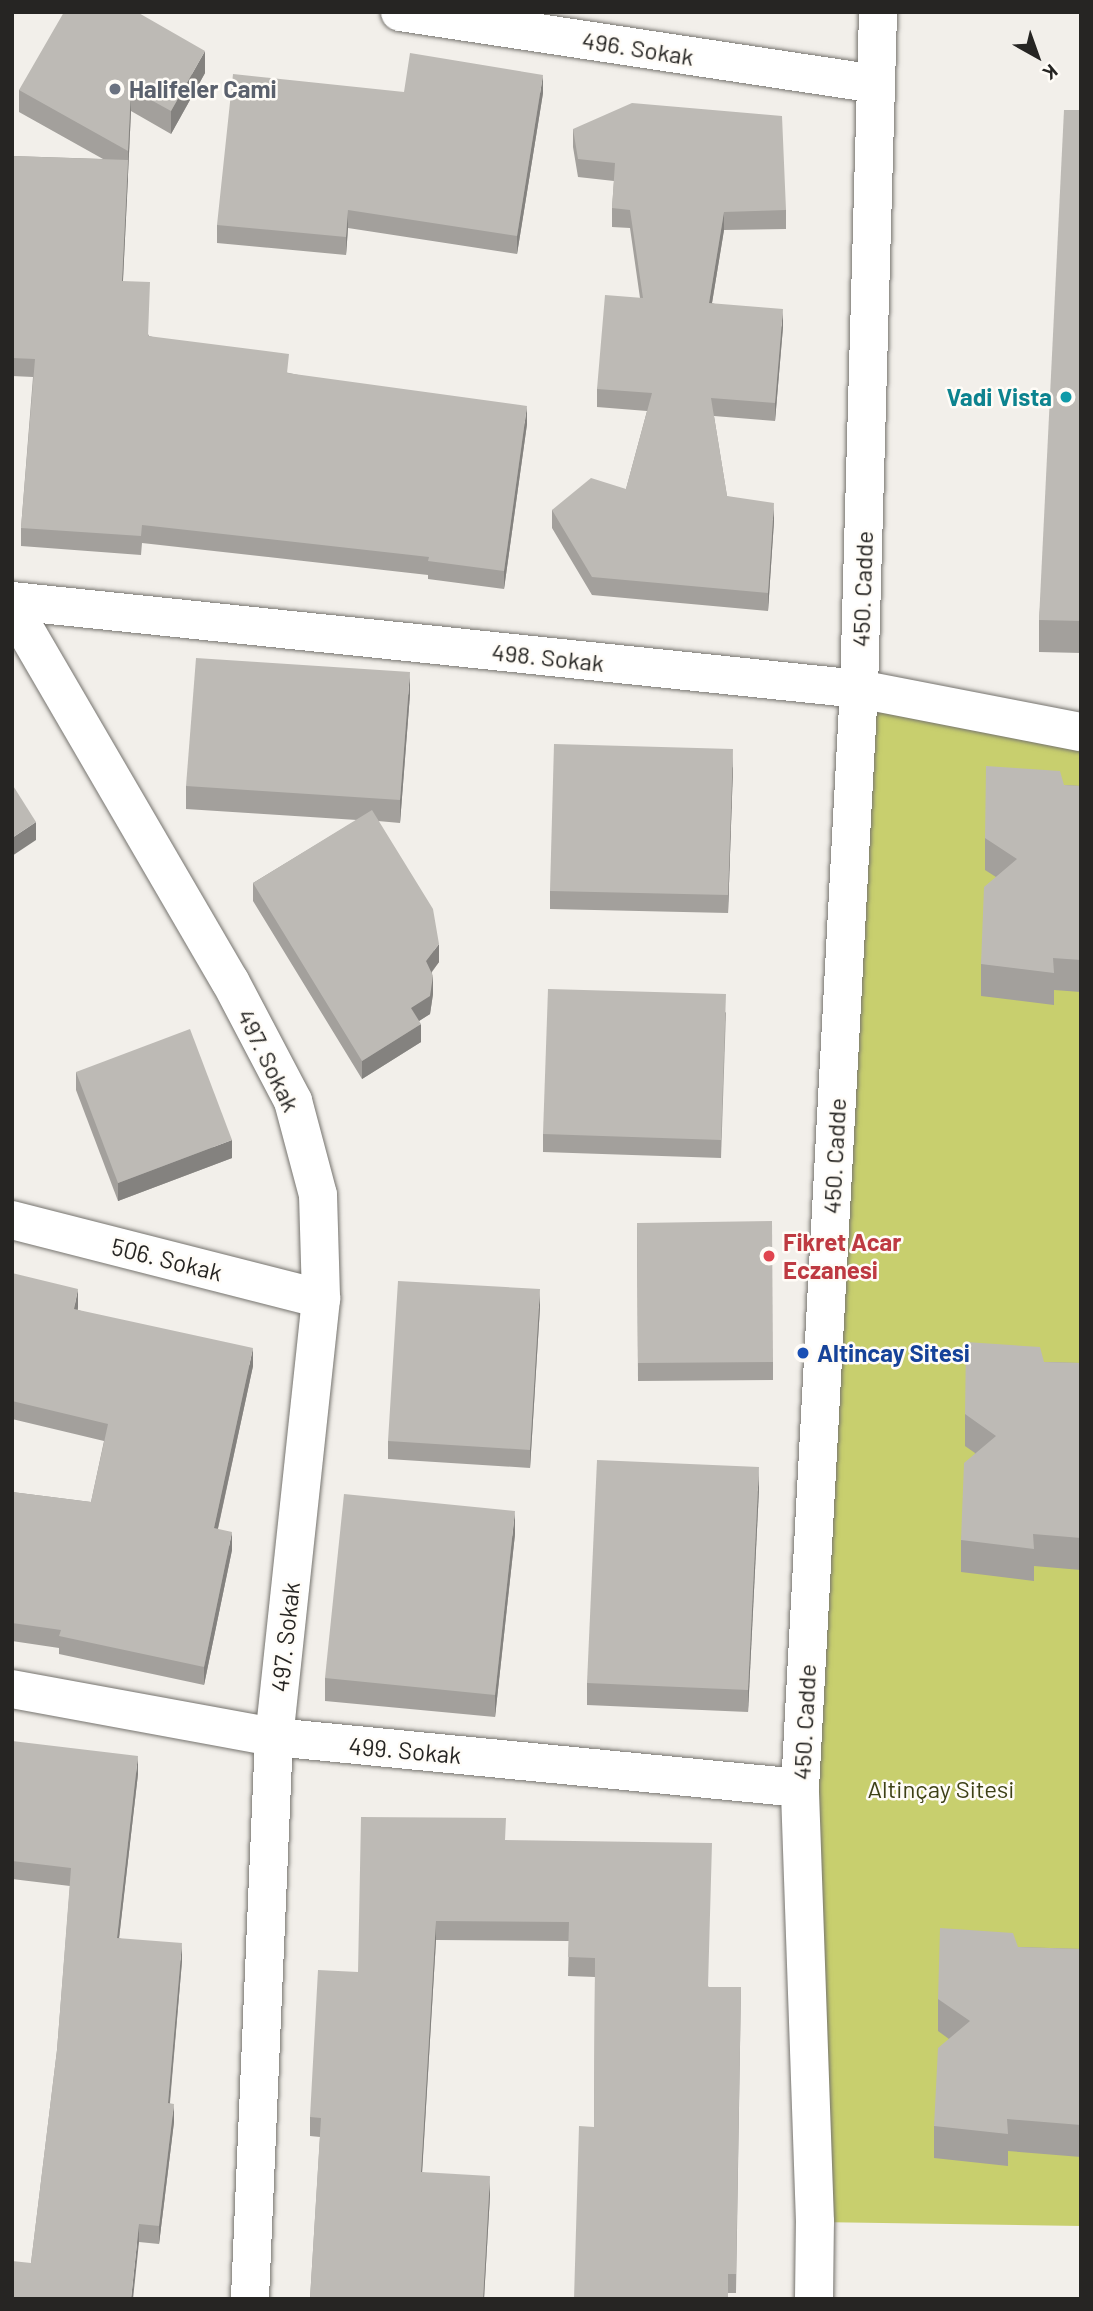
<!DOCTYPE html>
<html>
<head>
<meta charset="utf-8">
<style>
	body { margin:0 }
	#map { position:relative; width:1093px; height:2311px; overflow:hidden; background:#f2efea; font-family:Barlow,sans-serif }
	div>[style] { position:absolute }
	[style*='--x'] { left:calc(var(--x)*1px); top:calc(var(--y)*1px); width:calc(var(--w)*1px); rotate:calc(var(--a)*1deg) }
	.green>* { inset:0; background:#c8cf6e }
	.roads { filter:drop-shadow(0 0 2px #76746f) drop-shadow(0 0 2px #76746f) }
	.minor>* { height:38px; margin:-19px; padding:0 19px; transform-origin:19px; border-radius:19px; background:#fff }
	.wall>* { inset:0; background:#a3a09c }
	.shaded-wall>* { inset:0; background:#84827f }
	.building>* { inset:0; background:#bdbab5 }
	.dots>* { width:19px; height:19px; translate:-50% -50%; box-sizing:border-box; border:4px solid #fffcf7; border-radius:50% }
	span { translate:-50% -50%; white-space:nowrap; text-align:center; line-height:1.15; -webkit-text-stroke:5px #fffcf7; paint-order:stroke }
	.street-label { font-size:24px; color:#262523 }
	.worship-label { font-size:24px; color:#5b616d; font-weight:700 }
	.left { translate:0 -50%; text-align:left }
	.culture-label { font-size:24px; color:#0d838f; font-weight:700 }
	.right { translate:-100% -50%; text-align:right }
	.health-label { font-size:24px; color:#be3a42; font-weight:700 }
	.transit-label { font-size:24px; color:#164399; font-weight:700 }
	.park-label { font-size:24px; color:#3e4117 }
	.frame { position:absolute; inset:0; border:14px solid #262523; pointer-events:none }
	.north { position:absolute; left:1002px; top:21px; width:70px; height:70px; -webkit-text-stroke:5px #fffcf7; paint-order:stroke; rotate:140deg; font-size:19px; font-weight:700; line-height:28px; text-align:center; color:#262523 }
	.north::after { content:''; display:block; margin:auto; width:24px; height:32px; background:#262523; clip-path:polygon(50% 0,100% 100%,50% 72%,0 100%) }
</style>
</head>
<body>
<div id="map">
	<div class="green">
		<i style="clip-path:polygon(859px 689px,1081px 732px,1081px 2226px,815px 2222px,800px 1788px)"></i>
	</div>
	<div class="roads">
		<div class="minor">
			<i style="--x:400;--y:12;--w:481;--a:8.6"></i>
			<i style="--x:12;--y:601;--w:852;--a:5.93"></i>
			<i style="--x:859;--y:689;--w:226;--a:11"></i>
			<i style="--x:12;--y:607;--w:433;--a:59.8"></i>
			<i style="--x:230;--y:981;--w:136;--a:62.3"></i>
			<i style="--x:293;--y:1101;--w:97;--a:75.1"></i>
			<i style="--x:318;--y:1195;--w:104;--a:88.3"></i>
			<i style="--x:321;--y:1299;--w:441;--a:96.1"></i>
			<i style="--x:274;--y:1737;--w:563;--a:92.45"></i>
			<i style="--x:12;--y:1220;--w:319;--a:14.3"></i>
			<i style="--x:12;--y:1689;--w:266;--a:10.4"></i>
			<i style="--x:274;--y:1737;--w:528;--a:5.54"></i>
			<i style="--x:814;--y:2299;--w:77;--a:-89.3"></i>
			<i style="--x:815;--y:2222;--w:434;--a:-92"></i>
			<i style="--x:800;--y:1788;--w:1101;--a:-86.93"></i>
			<i style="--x:859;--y:689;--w:677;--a:-88.39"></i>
		</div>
	</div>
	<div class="wall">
		<i style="clip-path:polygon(205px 73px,171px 134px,131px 111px,123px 281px,149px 336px,289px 373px,527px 424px,504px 589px,428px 579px,428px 575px,142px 543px,141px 555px,21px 546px,21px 528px,33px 377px,12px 376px,12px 156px,103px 159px,19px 112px,19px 90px)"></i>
		<i style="clip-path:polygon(404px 92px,543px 93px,517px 254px,348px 228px,346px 255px,217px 243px,217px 225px)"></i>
		<i style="clip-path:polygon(1081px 110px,1081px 653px,1039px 652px,1039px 620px)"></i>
		<i style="clip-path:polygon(573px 129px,786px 210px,786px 229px,724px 230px,712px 303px,783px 327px,775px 421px,714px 416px,727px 496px,774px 521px,768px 611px,592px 595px,552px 528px,552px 510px,626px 489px,647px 411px,597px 407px,597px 389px,640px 298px,630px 228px,612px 227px,612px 208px,614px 181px,578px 177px,573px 147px)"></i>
		<i style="clip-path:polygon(410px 694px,400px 823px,378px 821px,439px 962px,432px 972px,433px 994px,430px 1014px,419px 1021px,421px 1042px,362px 1079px,253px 901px,253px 883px,357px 820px,186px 809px,186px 786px)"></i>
		<i style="clip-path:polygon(733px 767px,728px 913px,550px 909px,550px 891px)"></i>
		<i style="clip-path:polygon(1064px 785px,1081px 786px,1081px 992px,1054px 990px,1054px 1005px,981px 996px,981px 964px,996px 877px,985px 870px,985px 838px)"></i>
		<i style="clip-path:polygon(726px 1012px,721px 1158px,543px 1152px,543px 1134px)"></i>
		<i style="clip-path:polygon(76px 1072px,232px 1158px,118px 1201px,76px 1090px)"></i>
		<i style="clip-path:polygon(637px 1223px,773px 1362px,773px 1380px,638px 1381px)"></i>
		<i style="clip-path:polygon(12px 1273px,78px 1307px,78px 1310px,253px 1366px,218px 1529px,232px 1550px,204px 1685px,59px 1654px,59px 1648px,12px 1641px,12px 1492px,91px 1502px,104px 1441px,12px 1419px)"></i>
		<i style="clip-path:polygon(540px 1307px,530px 1468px,388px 1459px,388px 1441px)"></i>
		<i style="clip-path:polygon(1044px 1362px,1081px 1363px,1081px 1570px,1034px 1566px,1034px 1581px,961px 1572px,961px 1540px,975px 1453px,965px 1446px,965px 1414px)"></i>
		<i style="clip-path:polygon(759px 1489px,748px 1712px,587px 1705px,587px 1683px)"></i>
		<i style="clip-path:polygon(515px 1534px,495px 1717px,325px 1701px,325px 1678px)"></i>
		<i style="clip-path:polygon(12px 1742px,138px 1774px,119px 1938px,182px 1961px,170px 2103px,174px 2122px,159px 2244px,139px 2242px,31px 2263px,57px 2050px,70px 1886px,12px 1879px)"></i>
		<i style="clip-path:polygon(506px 1840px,709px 1987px,741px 1987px,736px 2293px,728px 2293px,594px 2127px,595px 1977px,568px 1976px,569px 1941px,436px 1940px,422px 2172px,490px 2195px,484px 2299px,310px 2299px,320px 2137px,310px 2136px,310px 2117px,358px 1972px)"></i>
		<i style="clip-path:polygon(1018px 1947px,1081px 1949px,1081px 2157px,1008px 2151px,1008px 2166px,934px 2158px,934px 2126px,949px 2039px,938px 2031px,938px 1999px)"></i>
	</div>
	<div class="shaded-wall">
		<i style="clip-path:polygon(205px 51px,205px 73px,171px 134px,171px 111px)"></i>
		<i style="clip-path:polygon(543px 75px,543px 93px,517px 254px,517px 236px)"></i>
		<i style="clip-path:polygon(131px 89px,131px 111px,128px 174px,128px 151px)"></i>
		<i style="clip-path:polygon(128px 160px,128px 178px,122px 299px,122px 281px)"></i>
		<i style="clip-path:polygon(348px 210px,348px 228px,346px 255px,346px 237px)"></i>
		<i style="clip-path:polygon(724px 212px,724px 230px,709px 321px,709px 303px)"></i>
		<i style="clip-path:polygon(783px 309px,783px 327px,775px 421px,775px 403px)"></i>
		<i style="clip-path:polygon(527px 406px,527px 424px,504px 589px,504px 571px)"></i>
		<i style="clip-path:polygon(774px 503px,774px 521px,768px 611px,768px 593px)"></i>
		<i style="clip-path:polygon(410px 672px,410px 694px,400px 823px,400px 800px)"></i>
		<i style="clip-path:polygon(733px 749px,733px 767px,728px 913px,728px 895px)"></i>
		<i style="clip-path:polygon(36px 822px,36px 840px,12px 856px,12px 838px)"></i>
		<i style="clip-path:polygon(439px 944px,439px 962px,426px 979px,426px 961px)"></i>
		<i style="clip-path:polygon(433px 976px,433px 994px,430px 1014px,411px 1026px,411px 1008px)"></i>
		<i style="clip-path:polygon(421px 1024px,421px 1042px,362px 1079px,362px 1061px)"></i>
		<i style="clip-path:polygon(232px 1140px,232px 1158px,118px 1201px,118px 1183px)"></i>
		<i style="clip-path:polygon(78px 1289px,78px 1307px,74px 1327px,74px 1309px)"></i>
		<i style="clip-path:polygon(540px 1289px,540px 1307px,530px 1468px,530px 1450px)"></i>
		<i style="clip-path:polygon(253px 1348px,253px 1366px,214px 1546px,214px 1528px)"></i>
		<i style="clip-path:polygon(759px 1467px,759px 1489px,748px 1712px,748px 1690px)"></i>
		<i style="clip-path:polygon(515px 1511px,515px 1534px,495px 1717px,495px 1695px)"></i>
		<i style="clip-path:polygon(232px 1532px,232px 1550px,204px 1685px,204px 1667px)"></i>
		<i style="clip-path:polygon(138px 1756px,138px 1774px,117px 1956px,117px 1938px)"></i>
		<i style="clip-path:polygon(436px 1921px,436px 1940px,421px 2191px,421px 2172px)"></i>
		<i style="clip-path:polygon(182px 1943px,182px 1961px,168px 2121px,168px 2103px)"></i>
		<i style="clip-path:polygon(174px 2104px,174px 2122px,159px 2244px,159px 2226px)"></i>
		<i style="clip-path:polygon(490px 2176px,490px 2195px,484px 2299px,483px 2299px)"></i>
		<i style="clip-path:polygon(139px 2224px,139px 2242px,133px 2299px,131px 2299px)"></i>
	</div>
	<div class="building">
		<i style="clip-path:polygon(64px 12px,137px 12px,205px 51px,171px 111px,131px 89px,128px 151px,19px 90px)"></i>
		<i style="clip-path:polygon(410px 53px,543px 75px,517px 236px,348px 210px,346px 237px,217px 225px,233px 74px,404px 92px)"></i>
		<i style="clip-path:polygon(632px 103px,782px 116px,786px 210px,724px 212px,709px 303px,783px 309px,775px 403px,711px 398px,727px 496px,774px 503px,768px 593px,592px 577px,552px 510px,591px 478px,626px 489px,652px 393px,597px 389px,605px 295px,643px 298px,630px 210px,612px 208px,615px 163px,578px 159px,573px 129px)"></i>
		<i style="clip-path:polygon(1064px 110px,1081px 110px,1081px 621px,1039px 620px)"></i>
		<i style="clip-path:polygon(12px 156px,128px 160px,122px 281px,150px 282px,148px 336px,289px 354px,287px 373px,527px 406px,504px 571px,428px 561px,429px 557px,142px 525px,141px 536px,21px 528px,35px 359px,12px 358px)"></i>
		<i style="clip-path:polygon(196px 658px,410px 672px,400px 800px,186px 786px)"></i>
		<i style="clip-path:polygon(554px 744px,733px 749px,728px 895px,550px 891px)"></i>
		<i style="clip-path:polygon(986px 766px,1060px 771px,1064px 785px,1081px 786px,1081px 960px,1053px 958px,1054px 973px,981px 964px,984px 887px,1017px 859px,985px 838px)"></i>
		<i style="clip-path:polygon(12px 784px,36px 822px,12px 838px)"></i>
		<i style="clip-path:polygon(372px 810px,433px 909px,439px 944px,426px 961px,433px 976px,430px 996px,411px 1008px,421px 1024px,362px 1061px,253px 883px)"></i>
		<i style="clip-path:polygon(548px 989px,726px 994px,721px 1140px,543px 1134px)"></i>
		<i style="clip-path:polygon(190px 1029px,232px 1140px,118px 1183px,76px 1072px)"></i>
		<i style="clip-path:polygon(772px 1221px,773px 1362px,638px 1363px,637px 1223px)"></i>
		<i style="clip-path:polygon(12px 1273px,78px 1289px,74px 1309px,253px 1348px,214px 1528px,232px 1532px,204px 1667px,59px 1636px,61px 1630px,12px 1623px,12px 1492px,91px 1502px,108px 1424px,12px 1401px)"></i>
		<i style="clip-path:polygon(398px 1281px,540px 1289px,530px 1450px,388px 1441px)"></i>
		<i style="clip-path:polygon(966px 1342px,1040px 1347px,1044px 1362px,1081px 1363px,1081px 1538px,1033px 1534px,1034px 1549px,961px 1540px,964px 1463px,996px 1436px,965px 1414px)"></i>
		<i style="clip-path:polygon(597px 1460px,759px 1467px,748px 1690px,587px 1683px)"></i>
		<i style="clip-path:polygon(344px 1494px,515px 1511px,495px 1695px,325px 1678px)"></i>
		<i style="clip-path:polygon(12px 1741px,138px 1756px,117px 1938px,182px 1943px,168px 2103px,174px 2104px,159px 2226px,139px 2224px,131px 2299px,12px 2299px,12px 2261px,31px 2263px,57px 2050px,71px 1868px,12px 1861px)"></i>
		<i style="clip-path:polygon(361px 1817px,506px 1818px,505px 1840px,712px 1843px,708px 1987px,741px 1987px,736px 2274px,728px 2274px,728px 2299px,574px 2299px,579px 2126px,594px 2127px,595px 1958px,568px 1957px,569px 1922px,436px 1921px,421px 2172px,490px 2176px,483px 2299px,310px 2299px,321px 2118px,310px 2117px,318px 1970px,358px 1972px)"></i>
		<i style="clip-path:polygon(940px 1928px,1013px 1933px,1018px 1947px,1081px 1949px,1081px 2125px,1007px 2119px,1008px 2134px,934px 2126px,938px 2048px,970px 2021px,938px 1999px)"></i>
	</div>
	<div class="dots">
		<i style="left:115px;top:89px;background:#6b7280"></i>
		<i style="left:1066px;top:397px;background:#0f9aa8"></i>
		<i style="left:769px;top:1256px;background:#e0444e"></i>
		<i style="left:803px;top:1353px;background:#1a4fb4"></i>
	</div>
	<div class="street-label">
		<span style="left:638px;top:48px;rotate:9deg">496. Sokak</span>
		<span style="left:862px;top:589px;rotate:-88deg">450. Cadde</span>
		<span style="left:548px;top:657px;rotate:6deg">498. Sokak</span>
		<span style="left:269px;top:1060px;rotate:64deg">497. Sokak</span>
		<span style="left:834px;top:1156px;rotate:-87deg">450. Cadde</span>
		<span style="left:167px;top:1259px;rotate:14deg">506. Sokak</span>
		<span style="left:285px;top:1637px;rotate:-84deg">497. Sokak</span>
		<span style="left:804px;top:1722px;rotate:-87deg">450. Cadde</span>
		<span style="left:405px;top:1750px;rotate:5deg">499. Sokak</span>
	</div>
	<div class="worship-label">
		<span class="left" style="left:129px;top:89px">Halifeler Cami</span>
	</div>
	<div class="culture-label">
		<span class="right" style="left:1052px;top:397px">Vadi Vista</span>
	</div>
	<div class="health-label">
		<span class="left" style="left:783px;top:1256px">Fikret Acar<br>Eczanesi</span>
	</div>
	<div class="transit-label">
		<span class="left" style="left:817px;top:1353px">Altincay Sitesi</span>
	</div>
	<div class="park-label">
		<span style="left:941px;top:1789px">Altinçay Sitesi</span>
	</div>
	<div class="frame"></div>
	<div class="north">K</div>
</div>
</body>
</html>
